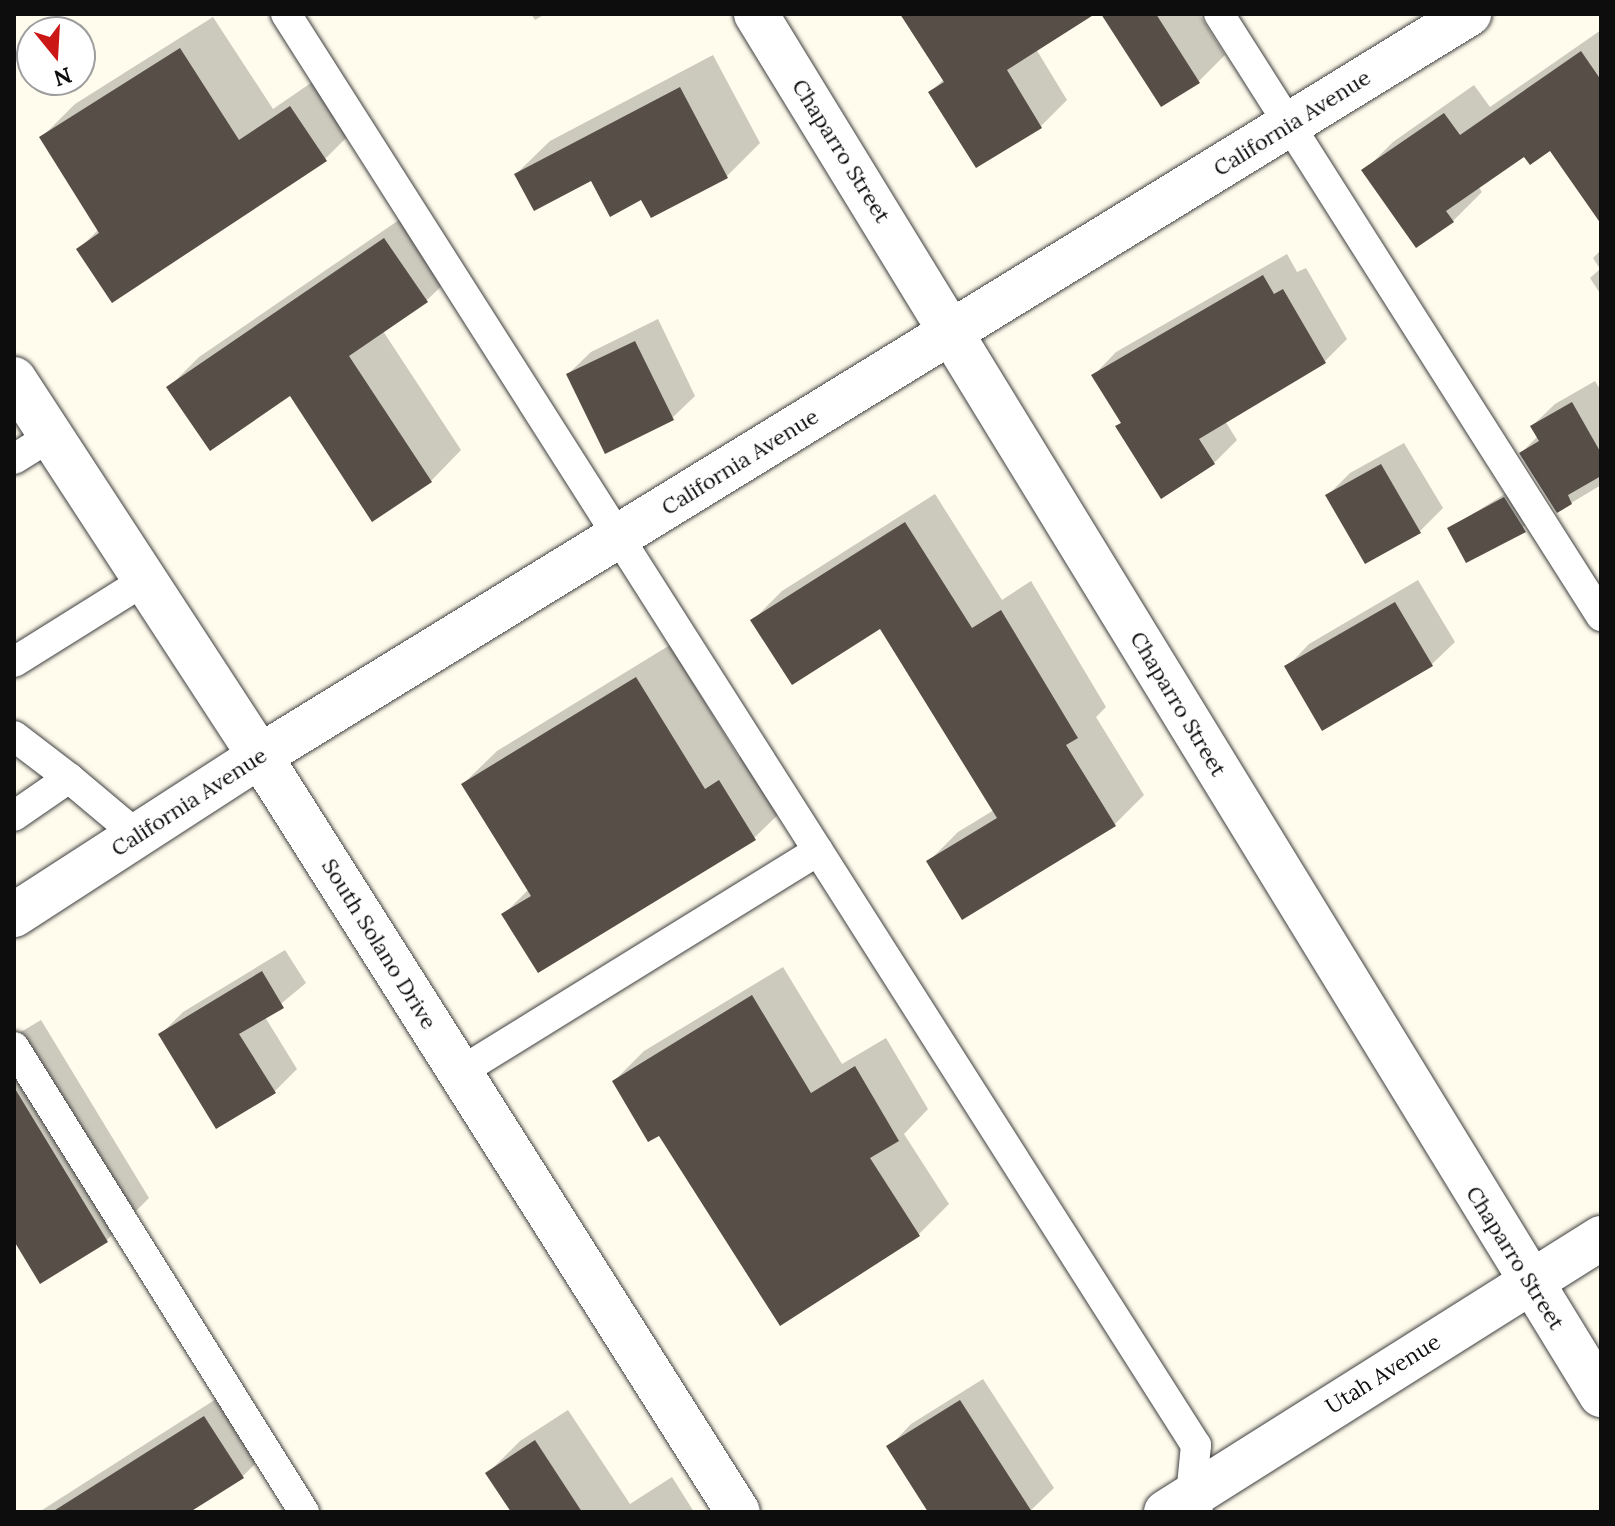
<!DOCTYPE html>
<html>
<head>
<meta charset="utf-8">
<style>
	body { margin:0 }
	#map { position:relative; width:1615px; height:1526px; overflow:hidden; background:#fffced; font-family:Lora,serif }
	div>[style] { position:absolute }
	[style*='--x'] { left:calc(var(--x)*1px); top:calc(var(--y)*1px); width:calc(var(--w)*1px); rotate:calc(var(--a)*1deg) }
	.shadow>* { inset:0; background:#0003 }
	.building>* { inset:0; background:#574e48 }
	.roads { filter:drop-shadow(0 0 2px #404040) drop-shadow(0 0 2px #404040) }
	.service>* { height:30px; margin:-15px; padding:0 15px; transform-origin:15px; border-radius:15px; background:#fff }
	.minor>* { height:44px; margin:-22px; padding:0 22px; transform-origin:22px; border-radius:22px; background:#fff }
	.tertiary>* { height:44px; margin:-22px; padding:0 22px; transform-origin:22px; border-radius:22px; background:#fff }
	span { translate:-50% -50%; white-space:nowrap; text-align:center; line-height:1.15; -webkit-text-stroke:8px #fff; paint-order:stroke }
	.street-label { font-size:22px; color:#0d0d0d }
	.frame { position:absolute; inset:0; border:16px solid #0d0d0d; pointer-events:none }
	.north { position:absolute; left:16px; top:16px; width:80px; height:80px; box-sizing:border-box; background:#fff; border:2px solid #9e9e9e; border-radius:50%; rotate:162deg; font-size:22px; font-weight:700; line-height:32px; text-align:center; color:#0d0d0d }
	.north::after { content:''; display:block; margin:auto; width:28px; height:36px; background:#cb1817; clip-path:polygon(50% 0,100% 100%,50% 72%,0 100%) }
</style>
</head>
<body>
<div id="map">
	<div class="shadow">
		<i style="clip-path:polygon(531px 14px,545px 14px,535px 20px)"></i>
		<i style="clip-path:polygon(902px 14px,1091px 14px,1036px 49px,1067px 100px,1041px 126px,976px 166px,931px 92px,944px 79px)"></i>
		<i style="clip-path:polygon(1104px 14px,1199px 14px,1225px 55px,1199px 81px)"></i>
		<i style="clip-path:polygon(213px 17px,273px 109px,324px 74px,358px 126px,325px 159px,79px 249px,99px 229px,42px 137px,75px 104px)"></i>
		<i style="clip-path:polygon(1601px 30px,1601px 221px,1551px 149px,1525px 155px,1478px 186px,1482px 192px,1453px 221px,1364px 171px,1393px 142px,1474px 85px,1490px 107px)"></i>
		<i style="clip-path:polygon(713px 55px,760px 143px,727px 176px,652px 215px,642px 197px,592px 178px,516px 174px,550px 141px)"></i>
		<i style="clip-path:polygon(415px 209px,457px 271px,426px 301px,383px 331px,461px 450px,431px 481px,372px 519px,290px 394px,169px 387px,199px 357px)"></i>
		<i style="clip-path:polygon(1601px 250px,1601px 295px,1590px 278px,1600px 269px,1593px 258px)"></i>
		<i style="clip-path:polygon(1287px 254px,1297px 272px,1306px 268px,1347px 339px,1324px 362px,1225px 421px,1237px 440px,1214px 463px,1123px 421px,1094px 375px,1116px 352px)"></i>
		<i style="clip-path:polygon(658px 319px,695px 396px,672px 418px,568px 374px,591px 352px)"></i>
		<i style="clip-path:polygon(1595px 381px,1601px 391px,1601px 485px,1558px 511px,1521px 453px,1538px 436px,1532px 426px,1555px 404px)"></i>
		<i style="clip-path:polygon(1404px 443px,1443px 508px,1420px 531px,1366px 562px,1327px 496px,1350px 473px)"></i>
		<i style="clip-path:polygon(1516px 487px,1536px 519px,1467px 560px,1450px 528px)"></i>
		<i style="clip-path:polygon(935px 494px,1002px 600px,1031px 581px,1106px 707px,1096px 717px,1144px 795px,1115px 824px,928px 862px,958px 832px,994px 810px,881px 626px,753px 620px,782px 591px)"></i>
		<i style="clip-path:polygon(1418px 580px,1455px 642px,1432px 664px,1323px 728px,1287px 667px,1309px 644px)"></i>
		<i style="clip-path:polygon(670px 645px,739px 758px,753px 749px,788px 805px,754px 838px,504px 914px,529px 889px,463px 784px,497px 751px)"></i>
		<i style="clip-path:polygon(285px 950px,306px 983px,265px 1017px,297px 1069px,274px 1092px,161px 1034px,183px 1012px)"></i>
		<i style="clip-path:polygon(783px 967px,842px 1064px,886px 1038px,928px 1109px,904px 1134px,949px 1204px,919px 1234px,781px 1323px,659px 1133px,614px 1081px,644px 1051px)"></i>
		<i style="clip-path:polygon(41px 1020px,149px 1198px,107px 1240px,41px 1281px,14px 1237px,14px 1036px)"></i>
		<i style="clip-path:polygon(983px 1379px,1054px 1488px,1029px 1512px,930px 1512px,889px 1447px,911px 1424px)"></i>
		<i style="clip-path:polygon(238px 1385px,275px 1444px,242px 1477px,186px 1512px,39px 1512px)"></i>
		<i style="clip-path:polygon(568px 1410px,630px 1504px,672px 1477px,694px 1512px,514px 1512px,488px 1473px,520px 1441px)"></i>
	</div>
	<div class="building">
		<i style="clip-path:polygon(900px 14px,1095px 14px,1007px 70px,1042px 128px,976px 168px,928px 92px,944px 82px)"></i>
		<i style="clip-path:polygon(1101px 14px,1156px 14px,1200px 83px,1161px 107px)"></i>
		<i style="clip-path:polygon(180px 48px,239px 140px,290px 106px,327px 161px,112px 303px,76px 249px,99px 233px,39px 137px)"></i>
		<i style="clip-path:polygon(1581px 51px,1601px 80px,1601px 224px,1550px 151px,1530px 165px,1524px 157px,1446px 211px,1454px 222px,1416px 248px,1361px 170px,1444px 113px,1460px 135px)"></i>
		<i style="clip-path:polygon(680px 87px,728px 178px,651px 218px,641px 200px,610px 217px,591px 181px,534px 211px,514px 174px)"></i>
		<i style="clip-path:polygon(384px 238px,428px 302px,349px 356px,432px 482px,372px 522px,290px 396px,210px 451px,166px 387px)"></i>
		<i style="clip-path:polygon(1263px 275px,1274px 294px,1283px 289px,1326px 363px,1199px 439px,1215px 464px,1161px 499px,1115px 426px,1121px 423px,1091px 375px)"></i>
		<i style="clip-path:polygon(635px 341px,674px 420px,605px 454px,566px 374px)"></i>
		<i style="clip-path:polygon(1572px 402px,1601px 453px,1601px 476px,1568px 495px,1572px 504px,1557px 513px,1519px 453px,1539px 441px,1530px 426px)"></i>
		<i style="clip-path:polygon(1381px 464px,1421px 533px,1365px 564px,1325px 495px)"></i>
		<i style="clip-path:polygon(1504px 497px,1526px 532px,1466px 563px,1447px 528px)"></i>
		<i style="clip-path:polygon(905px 522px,972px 628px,1001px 610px,1078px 738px,1066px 745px,1116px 826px,962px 920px,926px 861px,997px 818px,880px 629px,792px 685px,750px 620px)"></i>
		<i style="clip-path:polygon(1395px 602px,1433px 666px,1322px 731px,1284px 666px)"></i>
		<i style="clip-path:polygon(636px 677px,705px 789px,719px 780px,756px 840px,538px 973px,501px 914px,531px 896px,461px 784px)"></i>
		<i style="clip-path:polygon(262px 971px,284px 1008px,239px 1034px,276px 1093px,216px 1129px,158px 1034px)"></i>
		<i style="clip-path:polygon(752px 995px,811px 1093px,855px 1066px,899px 1141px,870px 1158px,920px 1236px,780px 1326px,659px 1136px,648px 1142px,612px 1081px)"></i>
		<i style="clip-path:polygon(14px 1087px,108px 1242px,40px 1284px,14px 1241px)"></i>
		<i style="clip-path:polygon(960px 1400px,1032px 1512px,928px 1512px,886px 1446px)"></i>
		<i style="clip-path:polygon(204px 1416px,244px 1478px,190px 1512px,52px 1512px)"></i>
		<i style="clip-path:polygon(535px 1440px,582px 1512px,511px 1512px,485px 1473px)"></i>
	</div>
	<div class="roads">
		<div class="service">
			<i style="--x:286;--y:14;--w:1696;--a:57.55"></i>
			<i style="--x:1196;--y:1445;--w:51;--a:95.6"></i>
			<i style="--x:1191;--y:1496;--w:13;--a:58"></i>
			<i style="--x:1219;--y:14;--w:713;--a:57.6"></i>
			<i style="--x:14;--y:459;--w:44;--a:-31.9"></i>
			<i style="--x:14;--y:662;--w:155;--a:-32"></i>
			<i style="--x:14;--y:736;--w:69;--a:37.4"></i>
			<i style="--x:14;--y:816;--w:67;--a:-34.6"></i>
			<i style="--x:69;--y:778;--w:89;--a:40"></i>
			<i style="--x:14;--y:1047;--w:548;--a:58.05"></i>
			<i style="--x:460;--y:1072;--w:421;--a:-31.7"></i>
		</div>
		<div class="minor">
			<i style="--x:756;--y:14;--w:1619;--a:58.54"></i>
			<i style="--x:14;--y:915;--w:293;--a:-32.9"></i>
			<i style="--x:260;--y:756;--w:1419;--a:-31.54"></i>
			<i style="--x:1166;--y:1512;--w:514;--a:-32.21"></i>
		</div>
		<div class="tertiary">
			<i style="--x:14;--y:379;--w:450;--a:56.9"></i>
			<i style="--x:260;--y:756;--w:894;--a:57.7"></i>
		</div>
	</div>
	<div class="street-label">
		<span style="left:1292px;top:123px;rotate:-32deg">California Avenue</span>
		<span style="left:841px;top:151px;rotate:58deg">Chaparro Street</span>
		<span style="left:740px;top:462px;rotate:-32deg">California Avenue</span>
		<span style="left:1178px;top:704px;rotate:59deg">Chaparro Street</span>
		<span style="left:189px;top:802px;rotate:-33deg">California Avenue</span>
		<span style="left:379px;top:944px;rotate:58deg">South Solano Drive</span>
		<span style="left:1515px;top:1258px;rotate:58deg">Chaparro Street</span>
		<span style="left:1383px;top:1374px;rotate:-32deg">Utah Avenue</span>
	</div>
	<div class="frame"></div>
	<div class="north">N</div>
</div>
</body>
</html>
